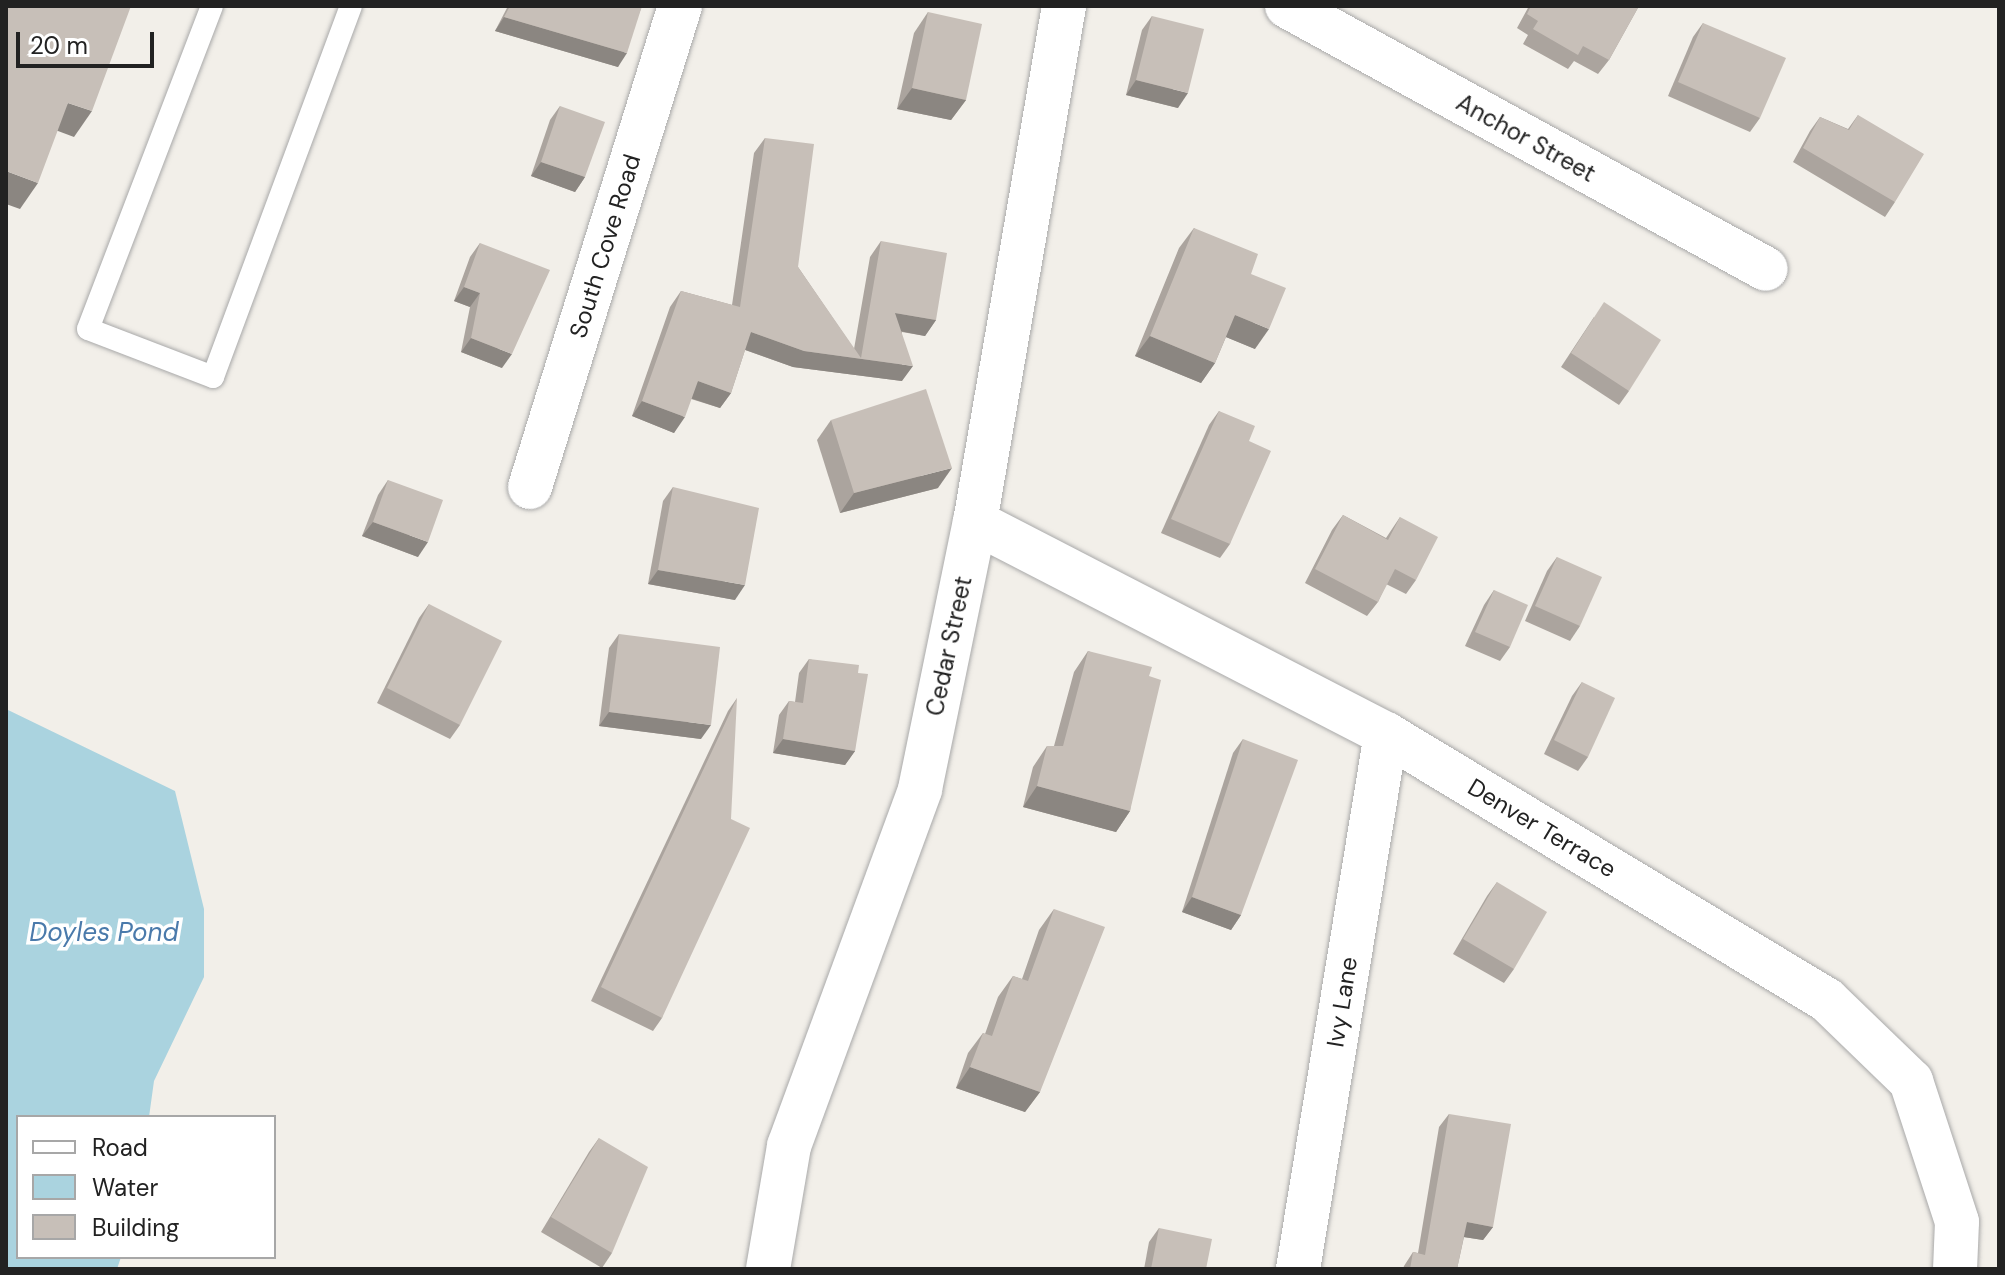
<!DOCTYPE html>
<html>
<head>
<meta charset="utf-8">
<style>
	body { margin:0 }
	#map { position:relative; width:2005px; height:1275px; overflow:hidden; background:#f2efe9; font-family:"DM Sans",sans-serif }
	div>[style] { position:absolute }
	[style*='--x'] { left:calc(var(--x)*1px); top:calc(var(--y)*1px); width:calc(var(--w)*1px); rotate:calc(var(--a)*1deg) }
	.water>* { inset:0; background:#aad3df }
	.roads { filter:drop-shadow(0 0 2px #a9a9a9) drop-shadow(0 0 2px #a9a9a9) }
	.lane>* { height:22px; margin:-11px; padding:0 11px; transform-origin:11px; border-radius:11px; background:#fff }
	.street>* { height:44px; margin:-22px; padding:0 22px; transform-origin:22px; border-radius:22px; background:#fff }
	.wall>* { inset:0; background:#aba49e }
	.shaded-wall>* { inset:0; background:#8b8681 }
	.building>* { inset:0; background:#c7bfb8 }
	span { translate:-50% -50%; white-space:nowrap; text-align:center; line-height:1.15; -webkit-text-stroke:7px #fff; paint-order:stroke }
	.street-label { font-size:24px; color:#222 }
	.water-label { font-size:26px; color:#4a7aab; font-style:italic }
	.frame { position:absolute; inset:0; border:8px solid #222; pointer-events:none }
	.legend { position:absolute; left:16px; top:1115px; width:260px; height:144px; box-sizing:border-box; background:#fff; border:2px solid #a7a7a7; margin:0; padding:10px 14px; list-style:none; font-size:24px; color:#222 }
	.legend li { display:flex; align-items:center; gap:16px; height:40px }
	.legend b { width:40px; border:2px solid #a7a7a7 }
	.scale { position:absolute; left:16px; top:32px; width:138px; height:36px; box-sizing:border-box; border:4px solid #222; border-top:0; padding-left:10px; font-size:24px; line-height:28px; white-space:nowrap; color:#222; -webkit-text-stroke:6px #fff; paint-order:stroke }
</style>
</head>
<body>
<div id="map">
	<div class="water">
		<i style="clip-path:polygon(6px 709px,175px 791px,204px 909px,204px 977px,154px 1081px,149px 1117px,18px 1117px,18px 1257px,121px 1257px,117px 1269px,6px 1269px)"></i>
	</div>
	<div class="roads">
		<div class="lane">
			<i style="--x:212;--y:6;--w:346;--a:111"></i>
			<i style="--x:88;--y:329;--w:134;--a:21"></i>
			<i style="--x:213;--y:377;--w:396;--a:-69.6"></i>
		</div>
		<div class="street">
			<i style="--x:1287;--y:6;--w:546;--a:28.77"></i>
			<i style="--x:530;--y:487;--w:504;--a:-72.68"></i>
			<i style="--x:975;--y:522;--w:462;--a:27.3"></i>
			<i style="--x:1386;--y:734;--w:515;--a:31.1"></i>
			<i style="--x:1827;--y:1000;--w:117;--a:44"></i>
			<i style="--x:1911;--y:1081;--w:148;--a:71.9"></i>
			<i style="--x:1957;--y:1222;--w:47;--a:92.4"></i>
			<i style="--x:768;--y:1269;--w:125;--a:-80.3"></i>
			<i style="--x:789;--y:1146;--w:380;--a:-69.8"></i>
			<i style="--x:920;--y:789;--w:273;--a:-78.4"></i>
			<i style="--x:975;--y:522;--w:524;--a:-80.21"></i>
			<i style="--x:1298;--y:1269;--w:542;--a:-80.66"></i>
		</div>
	</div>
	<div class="wall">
		<i style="clip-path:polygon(508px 6px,642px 6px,618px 67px,495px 31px)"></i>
		<i style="clip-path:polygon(1529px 6px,1639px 6px,1609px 60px,1598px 74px,1574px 61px,1568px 69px,1523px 44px,1528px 35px,1517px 28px)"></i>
		<i style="clip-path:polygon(928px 12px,966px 100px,951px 120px,897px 109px,914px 33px)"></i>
		<i style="clip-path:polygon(1152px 16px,1178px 108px,1126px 95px,1142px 30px)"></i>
		<i style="clip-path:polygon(1703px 23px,1760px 118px,1750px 132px,1668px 96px,1693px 37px)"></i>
		<i style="clip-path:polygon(560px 106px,585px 177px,575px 192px,531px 176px,550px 120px)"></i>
		<i style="clip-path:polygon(1858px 115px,1895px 202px,1885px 217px,1793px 162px,1810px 131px,1820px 117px,1848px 129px)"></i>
		<i style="clip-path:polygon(765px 138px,798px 267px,854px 349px,870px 257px,881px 241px,936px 320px,925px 336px,902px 332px,902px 381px,793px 367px,745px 350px,731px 393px,720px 408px,691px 399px,674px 433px,632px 416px,670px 307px,681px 291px,732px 305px,754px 153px)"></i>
		<i style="clip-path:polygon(1194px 228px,1251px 274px,1255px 349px,1226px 337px,1215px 363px,1201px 383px,1135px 356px,1179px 248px)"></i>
		<i style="clip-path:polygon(480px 243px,502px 368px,461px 352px,470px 307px,454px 301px,470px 257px)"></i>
		<i style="clip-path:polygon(1594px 317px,1629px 391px,1619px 405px,1561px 367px)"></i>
		<i style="clip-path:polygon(1219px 411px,1249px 441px,1230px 544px,1220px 558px,1161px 533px,1209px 425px)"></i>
		<i style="clip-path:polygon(831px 420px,938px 488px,840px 513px,817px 440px)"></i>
		<i style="clip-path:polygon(388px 480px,418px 557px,362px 536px,378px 495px)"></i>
		<i style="clip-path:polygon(673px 487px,735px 600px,648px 584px,663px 501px)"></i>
		<i style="clip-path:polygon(1343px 515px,1386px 538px,1400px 517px,1416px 580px,1406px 594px,1386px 584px,1378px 602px,1367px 616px,1305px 583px,1332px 530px)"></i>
		<i style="clip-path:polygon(1557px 557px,1580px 626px,1570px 641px,1525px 621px,1547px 571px)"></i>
		<i style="clip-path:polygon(1494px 590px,1510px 647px,1500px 661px,1465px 646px,1484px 605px)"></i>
		<i style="clip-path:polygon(429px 604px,460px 725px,450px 739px,377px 703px,419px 618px)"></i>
		<i style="clip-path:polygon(619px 634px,701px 739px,599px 726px,609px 648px)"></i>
		<i style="clip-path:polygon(1088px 651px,1149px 676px,1130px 811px,1116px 832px,1023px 807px,1033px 767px,1047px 746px,1054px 746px,1074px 672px)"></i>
		<i style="clip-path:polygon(809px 659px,858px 673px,855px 751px,845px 765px,773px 753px,779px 715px,789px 701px,795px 702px,799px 673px)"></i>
		<i style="clip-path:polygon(1582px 682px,1588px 757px,1578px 771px,1544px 754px,1572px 696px)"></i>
		<i style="clip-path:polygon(737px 698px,662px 1018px,653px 1031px,591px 1001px,728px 711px)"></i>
		<i style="clip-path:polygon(1243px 739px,1241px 915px,1231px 930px,1182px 912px,1233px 753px)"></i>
		<i style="clip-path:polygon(1497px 882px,1514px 969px,1504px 983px,1453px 954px,1487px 896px)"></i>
		<i style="clip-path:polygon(1054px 909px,1040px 1092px,1025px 1112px,956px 1088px,968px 1053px,983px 1033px,985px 1034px,998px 997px,1013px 976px,1022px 979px,1039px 930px)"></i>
		<i style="clip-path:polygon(1449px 1114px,1493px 1227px,1483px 1240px,1464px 1237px,1457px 1269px,1403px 1269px,1404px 1266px,1413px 1252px,1418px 1253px,1439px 1127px)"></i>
		<i style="clip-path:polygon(599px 1138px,612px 1253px,602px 1268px,541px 1232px,589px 1152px)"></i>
		<i style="clip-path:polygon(1159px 1228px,1206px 1269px,1144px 1269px,1149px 1242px)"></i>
	</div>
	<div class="shaded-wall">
		<i style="clip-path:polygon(504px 17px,627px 53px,618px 67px,495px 31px)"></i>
		<i style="clip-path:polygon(1136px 80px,1188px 93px,1178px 108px,1126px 95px)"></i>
		<i style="clip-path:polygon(912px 88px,966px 100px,951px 120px,897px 109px)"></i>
		<i style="clip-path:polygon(68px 103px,92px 111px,74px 137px,50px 128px)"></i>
		<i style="clip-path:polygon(541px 162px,585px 177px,575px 192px,531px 176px)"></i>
		<i style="clip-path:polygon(6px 171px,38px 183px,20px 209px,6px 204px)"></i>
		<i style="clip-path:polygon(464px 287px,480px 293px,470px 307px,454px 301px)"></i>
		<i style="clip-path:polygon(895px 313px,936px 320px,925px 336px,884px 328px)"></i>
		<i style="clip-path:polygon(1235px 315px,1269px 329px,1255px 349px,1221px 335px)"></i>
		<i style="clip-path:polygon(751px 332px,804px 351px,913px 366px,902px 381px,793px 367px,740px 348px)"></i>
		<i style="clip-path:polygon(1150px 336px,1215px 363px,1201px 383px,1135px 356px)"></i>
		<i style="clip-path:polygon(471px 338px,512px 354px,502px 368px,461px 352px)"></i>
		<i style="clip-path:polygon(698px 381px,731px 393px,720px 408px,687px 397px)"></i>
		<i style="clip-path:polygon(642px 401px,685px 417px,674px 433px,632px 416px)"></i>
		<i style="clip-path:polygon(952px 468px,938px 488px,840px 513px,854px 493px)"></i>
		<i style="clip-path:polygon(373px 522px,428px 542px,418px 557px,362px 536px)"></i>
		<i style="clip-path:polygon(658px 570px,745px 585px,735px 600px,648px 584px)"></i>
		<i style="clip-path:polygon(609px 712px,711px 725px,701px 739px,599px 726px)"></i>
		<i style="clip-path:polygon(783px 739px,855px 751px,845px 765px,773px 753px)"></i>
		<i style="clip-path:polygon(1037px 786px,1130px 811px,1116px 832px,1023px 807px)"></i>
		<i style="clip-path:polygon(1192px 897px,1241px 915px,1231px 930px,1182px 912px)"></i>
		<i style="clip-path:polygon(970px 1067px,1040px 1092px,1025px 1112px,956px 1088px)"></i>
		<i style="clip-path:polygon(1467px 1222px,1493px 1227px,1483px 1240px,1457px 1236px)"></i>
	</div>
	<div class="building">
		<i style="clip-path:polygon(6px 6px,131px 6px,92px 111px,68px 103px,38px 183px,6px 171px)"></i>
		<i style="clip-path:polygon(510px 6px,642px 6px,627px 53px,504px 17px)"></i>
		<i style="clip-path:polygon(1531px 6px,1639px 6px,1609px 60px,1583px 46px,1578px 55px,1533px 29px,1538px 21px,1527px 14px)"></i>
		<i style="clip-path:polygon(928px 12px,982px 24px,966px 100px,912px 88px)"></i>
		<i style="clip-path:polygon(1152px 16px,1204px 29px,1188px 93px,1136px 80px)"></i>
		<i style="clip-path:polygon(1703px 23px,1786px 58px,1760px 118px,1678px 82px)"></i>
		<i style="clip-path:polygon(560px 106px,605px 122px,585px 177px,541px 162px)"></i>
		<i style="clip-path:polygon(1858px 115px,1924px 154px,1895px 202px,1803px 148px,1820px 117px,1849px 130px)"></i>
		<i style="clip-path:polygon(765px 138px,814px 144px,798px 267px,861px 358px,881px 241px,947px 253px,936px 320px,895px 313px,913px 366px,804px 351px,751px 332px,731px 393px,698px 381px,685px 417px,642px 401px,681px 291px,740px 307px)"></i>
		<i style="clip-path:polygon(1194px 228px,1258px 254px,1251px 274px,1286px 288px,1269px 329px,1235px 315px,1215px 363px,1150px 336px)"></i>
		<i style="clip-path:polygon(480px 243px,550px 270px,512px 354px,471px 338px,480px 293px,464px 287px)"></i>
		<i style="clip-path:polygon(1604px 302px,1661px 340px,1629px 391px,1571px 353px)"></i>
		<i style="clip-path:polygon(926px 389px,952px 468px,854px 493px,831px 420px)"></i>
		<i style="clip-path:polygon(1219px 411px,1255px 426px,1249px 441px,1271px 451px,1230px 544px,1171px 519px)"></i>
		<i style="clip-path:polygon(388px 480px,443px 500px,428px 542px,373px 522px)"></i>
		<i style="clip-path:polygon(673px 487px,759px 508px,745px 585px,658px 570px)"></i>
		<i style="clip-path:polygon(1343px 515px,1388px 540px,1400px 517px,1438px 537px,1416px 580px,1395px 569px,1378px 602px,1315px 569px)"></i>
		<i style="clip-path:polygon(1557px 557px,1602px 577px,1580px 626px,1535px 606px)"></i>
		<i style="clip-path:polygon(1494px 590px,1528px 605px,1510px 647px,1475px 632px)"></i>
		<i style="clip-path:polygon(429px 604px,502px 641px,460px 725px,387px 688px)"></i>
		<i style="clip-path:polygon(619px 634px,720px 647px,711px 725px,609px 712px)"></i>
		<i style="clip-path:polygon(1088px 651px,1152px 667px,1149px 676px,1161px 680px,1130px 811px,1037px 786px,1047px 746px,1063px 746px)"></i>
		<i style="clip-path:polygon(809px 659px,859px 665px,858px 673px,868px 674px,855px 751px,783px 739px,789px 701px,803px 703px)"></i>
		<i style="clip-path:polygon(1582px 682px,1615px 698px,1588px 757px,1554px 740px)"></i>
		<i style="clip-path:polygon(737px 698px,731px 819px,750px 828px,662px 1018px,601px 987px)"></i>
		<i style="clip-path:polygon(1243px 739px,1298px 760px,1241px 915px,1192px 897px)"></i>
		<i style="clip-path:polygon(1497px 882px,1547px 912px,1514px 969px,1463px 939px)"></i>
		<i style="clip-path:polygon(1054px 909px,1105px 927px,1040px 1092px,970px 1067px,983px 1033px,992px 1036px,1013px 976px,1028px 981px)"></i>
		<i style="clip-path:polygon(1449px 1114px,1511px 1124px,1493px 1227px,1467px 1222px,1457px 1269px,1410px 1269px,1413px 1252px,1425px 1255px)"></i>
		<i style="clip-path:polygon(599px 1138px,648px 1167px,612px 1253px,551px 1217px)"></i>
		<i style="clip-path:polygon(1159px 1228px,1212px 1239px,1206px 1269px,1151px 1269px)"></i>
	</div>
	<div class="street-label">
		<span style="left:1526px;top:138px;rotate:29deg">Anchor Street</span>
		<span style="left:605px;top:246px;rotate:-73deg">South Cove Road</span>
		<span style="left:949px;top:646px;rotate:-78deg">Cedar Street</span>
		<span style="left:1542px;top:828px;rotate:31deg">Denver Terrace</span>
		<span style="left:1342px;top:1002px;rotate:-81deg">Ivy Lane</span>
	</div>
	<div class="water-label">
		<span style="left:104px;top:933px">Doyles Pond</span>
	</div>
	<div class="frame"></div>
	<ul class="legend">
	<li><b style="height:10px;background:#fff"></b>Road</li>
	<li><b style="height:22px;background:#aad3df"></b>Water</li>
	<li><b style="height:22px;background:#c7bfb8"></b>Building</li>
	</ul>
	<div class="scale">20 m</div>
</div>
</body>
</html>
